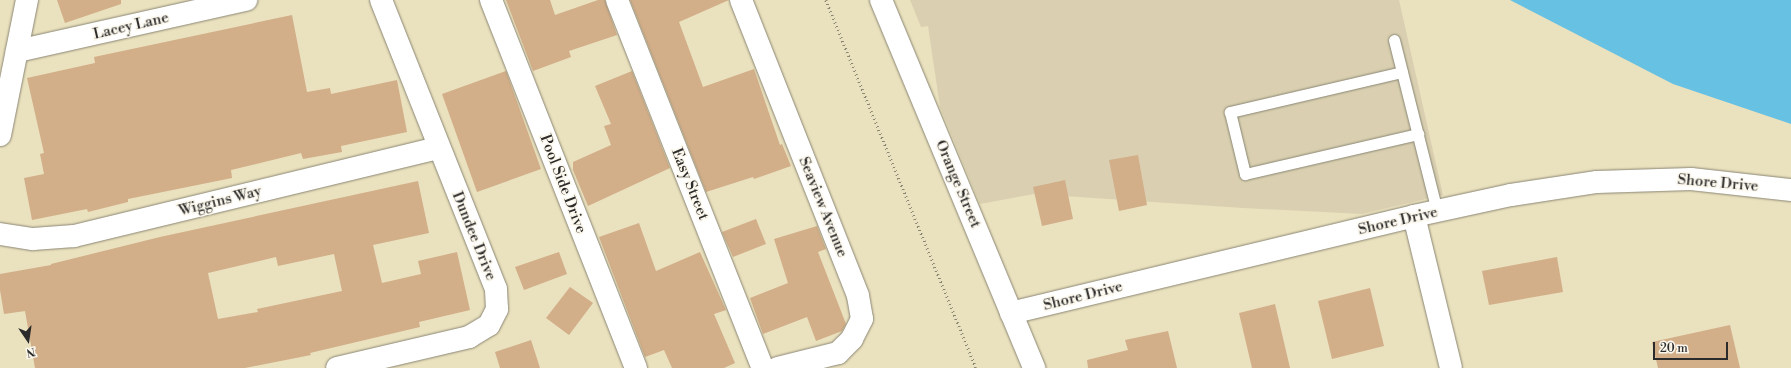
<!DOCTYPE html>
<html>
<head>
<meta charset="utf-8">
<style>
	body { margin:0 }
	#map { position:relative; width:1791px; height:368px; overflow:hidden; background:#eae1be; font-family:"Libre Bodoni",serif }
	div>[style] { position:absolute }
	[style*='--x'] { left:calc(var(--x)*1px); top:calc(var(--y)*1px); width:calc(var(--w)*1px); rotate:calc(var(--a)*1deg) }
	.built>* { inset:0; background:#dad0b1 }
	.water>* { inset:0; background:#66c1e3 }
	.building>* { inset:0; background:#d2ae89 }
	.path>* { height:2.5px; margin-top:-1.25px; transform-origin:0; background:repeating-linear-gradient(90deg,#8a8674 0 1px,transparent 0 4px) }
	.roads { filter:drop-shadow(0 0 1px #8a8674) drop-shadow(0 0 1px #8a8674) }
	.service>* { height:11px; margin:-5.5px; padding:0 5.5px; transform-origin:5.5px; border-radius:5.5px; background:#fff }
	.minor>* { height:22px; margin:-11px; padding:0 11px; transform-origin:11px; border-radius:11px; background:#fff }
	.tertiary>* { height:22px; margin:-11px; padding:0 11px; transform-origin:11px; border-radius:11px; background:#fff }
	span { translate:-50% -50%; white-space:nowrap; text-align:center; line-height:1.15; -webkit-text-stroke:3px #fbf7ec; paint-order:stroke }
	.street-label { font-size:15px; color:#2b2b2b }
	.north { position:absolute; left:8px; top:320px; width:40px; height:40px; -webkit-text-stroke:3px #fbf7ec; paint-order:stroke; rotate:167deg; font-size:11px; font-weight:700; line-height:16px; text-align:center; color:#2b2b2b }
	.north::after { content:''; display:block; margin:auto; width:14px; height:18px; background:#2b2b2b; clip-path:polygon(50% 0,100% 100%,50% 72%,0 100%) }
	.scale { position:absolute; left:1653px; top:342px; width:75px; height:18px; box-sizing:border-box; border:2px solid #2b2b2b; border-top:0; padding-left:5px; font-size:12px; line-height:14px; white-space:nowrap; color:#2b2b2b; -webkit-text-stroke:3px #fbf7ec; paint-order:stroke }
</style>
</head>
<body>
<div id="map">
	<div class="built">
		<i style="clip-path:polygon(910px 0,1399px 0,1443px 195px,1362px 214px,1243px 208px,1034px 194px,980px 204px,940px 107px,928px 26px,921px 27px)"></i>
	</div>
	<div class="water">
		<i style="clip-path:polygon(1510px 0,1791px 0,1791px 124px,1673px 84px)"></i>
	</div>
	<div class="building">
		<i style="clip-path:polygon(57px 0,121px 0,121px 4px,65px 23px)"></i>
		<i style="clip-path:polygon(506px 0,550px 0,555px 15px,598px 0,605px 0,617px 35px,569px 51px,571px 57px,533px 71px)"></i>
		<i style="clip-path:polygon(630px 0,729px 0,679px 22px,703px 87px,754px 69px,780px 145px,782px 144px,791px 166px,754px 179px,753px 177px,706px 192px)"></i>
		<i style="clip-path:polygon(292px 15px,307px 92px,330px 88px,331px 94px,397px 80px,407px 132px,341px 146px,342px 152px,303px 159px,301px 153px,231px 170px,232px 178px,128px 199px,128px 202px,88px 212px,87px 209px,32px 220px,24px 178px,44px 174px,40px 154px,44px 153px,27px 78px,95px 63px,94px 57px)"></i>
		<i style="clip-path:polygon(506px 71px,541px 169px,477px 192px,442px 94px)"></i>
		<i style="clip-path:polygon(632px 71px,670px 168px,588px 206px,573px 170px,573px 162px,611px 145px,604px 126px,611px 124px,595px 86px)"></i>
		<i style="clip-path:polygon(1138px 155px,1147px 205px,1119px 211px,1109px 160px)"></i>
		<i style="clip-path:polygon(1065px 180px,1073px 219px,1042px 226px,1033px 187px)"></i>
		<i style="clip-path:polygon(evenodd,418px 181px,429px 233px,373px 245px,382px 283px,421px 274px,418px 261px,457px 252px,470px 310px,419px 322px,420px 327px,310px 353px,311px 355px,245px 368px,35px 368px,25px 311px,4px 314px,0 290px,0 274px,51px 265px,51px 264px,160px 237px,418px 181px,334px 254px,342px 291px,257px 309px,258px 312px,218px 319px,208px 273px,276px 257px,278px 266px,334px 254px)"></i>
		<i style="clip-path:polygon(756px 219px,766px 244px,733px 257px,722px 232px)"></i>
		<i style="clip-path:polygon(639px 223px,656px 271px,700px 252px,726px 310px,714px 314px,735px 363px,724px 368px,672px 368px,664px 350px,645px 357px,599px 237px)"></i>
		<i style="clip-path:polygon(817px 226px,826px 249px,818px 252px,846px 324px,842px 331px,816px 341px,807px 317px,763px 334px,750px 298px,788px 283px,774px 239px)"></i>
		<i style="clip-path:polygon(559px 252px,567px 274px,524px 290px,515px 267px)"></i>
		<i style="clip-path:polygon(1557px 257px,1563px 292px,1489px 305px,1482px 271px)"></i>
		<i style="clip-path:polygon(570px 287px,593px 303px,569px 335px,546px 318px)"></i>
		<i style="clip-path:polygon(1370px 288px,1384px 346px,1332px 359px,1318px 301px)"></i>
		<i style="clip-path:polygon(1275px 304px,1290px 368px,1252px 368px,1239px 313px)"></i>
		<i style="clip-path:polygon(1730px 325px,1740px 368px,1658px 368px,1652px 342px)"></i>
		<i style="clip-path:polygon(1168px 331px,1177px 368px,1088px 368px,1087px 360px,1128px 350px,1125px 340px)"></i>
		<i style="clip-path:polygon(531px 340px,540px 368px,500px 368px,495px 352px)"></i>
	</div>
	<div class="path">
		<i style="--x:826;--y:0;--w:397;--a:67.8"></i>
	</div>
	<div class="roads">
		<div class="service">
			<i style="--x:1394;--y:40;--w:176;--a:75.9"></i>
			<i style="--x:1402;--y:72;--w:177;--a:166.9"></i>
			<i style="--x:1230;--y:112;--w:64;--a:76.4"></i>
			<i style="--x:1245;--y:174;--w:178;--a:-13"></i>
		</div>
		<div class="minor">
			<i style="--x:491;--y:0;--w:396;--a:68.5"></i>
			<i style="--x:617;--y:0;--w:396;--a:68.4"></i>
			<i style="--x:741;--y:0;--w:318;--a:68.4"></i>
			<i style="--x:858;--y:296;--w:23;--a:80"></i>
			<i style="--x:862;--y:319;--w:22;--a:117"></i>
			<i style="--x:852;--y:339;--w:20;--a:135"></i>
			<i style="--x:838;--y:353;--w:62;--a:166"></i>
			<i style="--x:17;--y:51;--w:235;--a:-12.6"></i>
			<i style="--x:0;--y:135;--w:138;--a:-78.7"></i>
			<i style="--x:1414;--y:216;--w:156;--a:76.3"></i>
			<i style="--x:0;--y:234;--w:33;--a:9"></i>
			<i style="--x:33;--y:239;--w:41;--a:-4.2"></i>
			<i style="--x:74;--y:236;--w:375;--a:-13.6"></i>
			<i style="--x:1011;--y:313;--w:415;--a:-13.5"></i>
			<i style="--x:1414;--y:216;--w:99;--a:-12.2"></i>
			<i style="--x:1511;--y:195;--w:87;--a:-8.6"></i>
			<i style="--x:1597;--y:182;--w:94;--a:-1.8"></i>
			<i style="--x:1691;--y:179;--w:101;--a:6.3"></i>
			<i style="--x:337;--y:368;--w:136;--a:-13.2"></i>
			<i style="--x:469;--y:337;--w:23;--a:-31"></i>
			<i style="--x:489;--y:325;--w:18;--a:-63"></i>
			<i style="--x:497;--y:309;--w:20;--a:-93"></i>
			<i style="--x:496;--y:289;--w:311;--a:-111.7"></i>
		</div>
		<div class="tertiary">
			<i style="--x:881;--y:0;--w:399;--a:67.4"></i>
		</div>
	</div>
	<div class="street-label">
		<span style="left:131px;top:26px;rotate:-13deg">Lacey Lane</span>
		<span style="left:1718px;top:183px;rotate:5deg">Shore Drive</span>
		<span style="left:563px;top:184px;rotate:69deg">Pool Side Drive</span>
		<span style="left:690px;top:184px;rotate:68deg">Easy Street</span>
		<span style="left:958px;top:184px;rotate:67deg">Orange Street</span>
		<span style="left:220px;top:201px;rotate:-14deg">Wiggins Way</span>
		<span style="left:823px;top:207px;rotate:68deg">Seaview Avenue</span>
		<span style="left:1398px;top:221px;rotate:-13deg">Shore Drive</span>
		<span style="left:474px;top:236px;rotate:68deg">Dundee Drive</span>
		<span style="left:1083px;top:296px;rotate:-14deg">Shore Drive</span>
	</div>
	<div class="north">N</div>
	<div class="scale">20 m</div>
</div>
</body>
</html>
